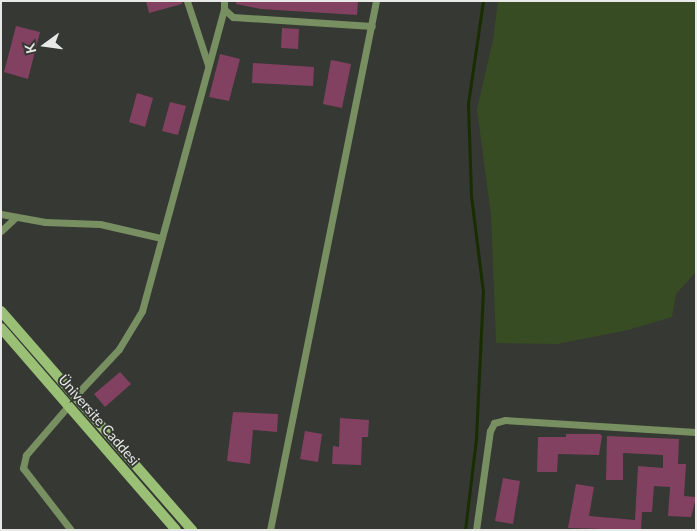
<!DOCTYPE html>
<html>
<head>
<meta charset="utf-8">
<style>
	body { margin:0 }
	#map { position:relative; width:697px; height:531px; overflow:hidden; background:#353833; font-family:Lato,sans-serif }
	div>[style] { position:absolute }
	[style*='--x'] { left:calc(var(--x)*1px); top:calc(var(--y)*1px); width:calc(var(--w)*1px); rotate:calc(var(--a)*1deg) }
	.green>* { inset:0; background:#384c23 }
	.stream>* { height:2.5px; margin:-1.25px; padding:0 1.25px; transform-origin:1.25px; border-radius:1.25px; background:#192e00 }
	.building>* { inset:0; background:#834161 }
	.street>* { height:7px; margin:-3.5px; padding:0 3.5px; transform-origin:3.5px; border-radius:3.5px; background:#778f61 }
	.secondary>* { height:10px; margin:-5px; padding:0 5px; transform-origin:5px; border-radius:5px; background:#9ac076 }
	span { translate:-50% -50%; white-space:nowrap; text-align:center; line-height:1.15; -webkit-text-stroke:4px #353833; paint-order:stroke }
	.street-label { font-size:14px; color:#e8e9e6 }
	.frame { position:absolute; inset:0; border:2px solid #e8e9e6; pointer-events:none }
	.north { position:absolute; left:20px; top:20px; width:50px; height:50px; -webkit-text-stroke:4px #353833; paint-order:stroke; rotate:256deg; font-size:14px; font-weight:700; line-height:20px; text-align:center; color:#e8e9e6 }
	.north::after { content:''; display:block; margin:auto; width:18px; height:22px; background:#e8e9e6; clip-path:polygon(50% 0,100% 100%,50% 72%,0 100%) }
</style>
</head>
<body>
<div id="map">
	<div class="green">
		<i style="clip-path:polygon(498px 1px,696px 1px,696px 272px,676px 294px,672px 317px,628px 330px,557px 344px,496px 343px,491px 215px,477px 109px,493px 40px)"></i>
	</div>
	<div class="stream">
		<i style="--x:465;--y:530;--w:92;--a:-83.1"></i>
		<i style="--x:476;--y:439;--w:147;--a:-87.3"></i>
		<i style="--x:483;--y:292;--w:98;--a:-97.1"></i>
		<i style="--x:471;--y:195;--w:91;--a:-91.9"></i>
		<i style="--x:468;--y:104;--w:104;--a:-81.7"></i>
	</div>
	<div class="building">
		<i style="clip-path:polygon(146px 1px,182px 1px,182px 4px,149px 13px)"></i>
		<i style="clip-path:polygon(236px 1px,358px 1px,357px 15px,261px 9px,236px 4px)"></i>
		<i style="clip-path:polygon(16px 26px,40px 32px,28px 79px,4px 72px)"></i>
		<i style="clip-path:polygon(282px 28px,299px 29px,298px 49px,281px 48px)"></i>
		<i style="clip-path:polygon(220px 54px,240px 59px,229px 101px,209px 97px)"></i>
		<i style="clip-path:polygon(331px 60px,351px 64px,342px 108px,323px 104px)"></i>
		<i style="clip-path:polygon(253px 63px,314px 67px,313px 86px,252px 83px)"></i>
		<i style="clip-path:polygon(137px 93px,153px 98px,145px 127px,129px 122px)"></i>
		<i style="clip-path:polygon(170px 102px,186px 106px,178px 135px,162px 131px)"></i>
		<i style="clip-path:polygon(120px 372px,131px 384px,105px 407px,94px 394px)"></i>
		<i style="clip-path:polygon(233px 412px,278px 414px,277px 432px,253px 430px,250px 464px,227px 461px)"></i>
		<i style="clip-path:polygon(340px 418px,369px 420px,368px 437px,362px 437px,361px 465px,332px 464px,333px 446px,339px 447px)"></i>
		<i style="clip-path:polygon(305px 431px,322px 434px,318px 462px,300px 459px)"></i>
		<i style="clip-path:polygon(566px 434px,600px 434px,602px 436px,599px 455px,558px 454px,557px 472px,537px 472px,538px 437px,566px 437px)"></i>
		<i style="clip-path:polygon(607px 436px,679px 439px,678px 464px,686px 464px,684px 496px,696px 497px,691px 517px,668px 516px,670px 487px,654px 486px,652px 512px,642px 512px,641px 530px,568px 528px,576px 484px,594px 487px,589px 516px,635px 520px,638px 466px,663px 468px,663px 455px,623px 453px,623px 480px,606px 480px)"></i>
		<i style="clip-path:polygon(503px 478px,520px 481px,513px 524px,495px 521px)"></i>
	</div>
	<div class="street">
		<i style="--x:187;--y:1;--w:67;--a:71.8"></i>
		<i style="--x:224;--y:1;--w:8;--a:90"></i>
		<i style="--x:224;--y:9;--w:12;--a:42"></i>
		<i style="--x:233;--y:17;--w:139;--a:3.7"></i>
		<i style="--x:1;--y:214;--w:45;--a:10.3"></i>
		<i style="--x:45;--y:222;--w:55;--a:2.1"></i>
		<i style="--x:100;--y:224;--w:63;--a:12.9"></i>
		<i style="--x:1;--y:231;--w:19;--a:-43"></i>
		<i style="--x:75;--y:396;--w:64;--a:-46.9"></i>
		<i style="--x:119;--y:349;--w:44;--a:-58.8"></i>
		<i style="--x:142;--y:311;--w:313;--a:-74.8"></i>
		<i style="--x:69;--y:405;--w:66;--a:130.7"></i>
		<i style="--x:26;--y:455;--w:13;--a:103"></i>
		<i style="--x:23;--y:468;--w:78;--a:52.3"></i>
		<i style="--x:270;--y:530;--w:540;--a:-78.67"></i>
		<i style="--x:476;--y:530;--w:100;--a:-82"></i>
		<i style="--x:490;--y:431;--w:9;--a:-63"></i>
		<i style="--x:494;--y:423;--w:11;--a:-15"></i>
		<i style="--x:505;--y:420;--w:191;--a:3.6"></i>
	</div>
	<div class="secondary">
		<i style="--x:1;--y:311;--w:291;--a:48.9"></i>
		<i style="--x:1;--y:328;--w:267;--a:49.1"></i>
	</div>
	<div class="street-label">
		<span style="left:99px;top:420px;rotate:49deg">Üniversite Caddesi</span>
	</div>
	<div class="frame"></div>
	<div class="north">K</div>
</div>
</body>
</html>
